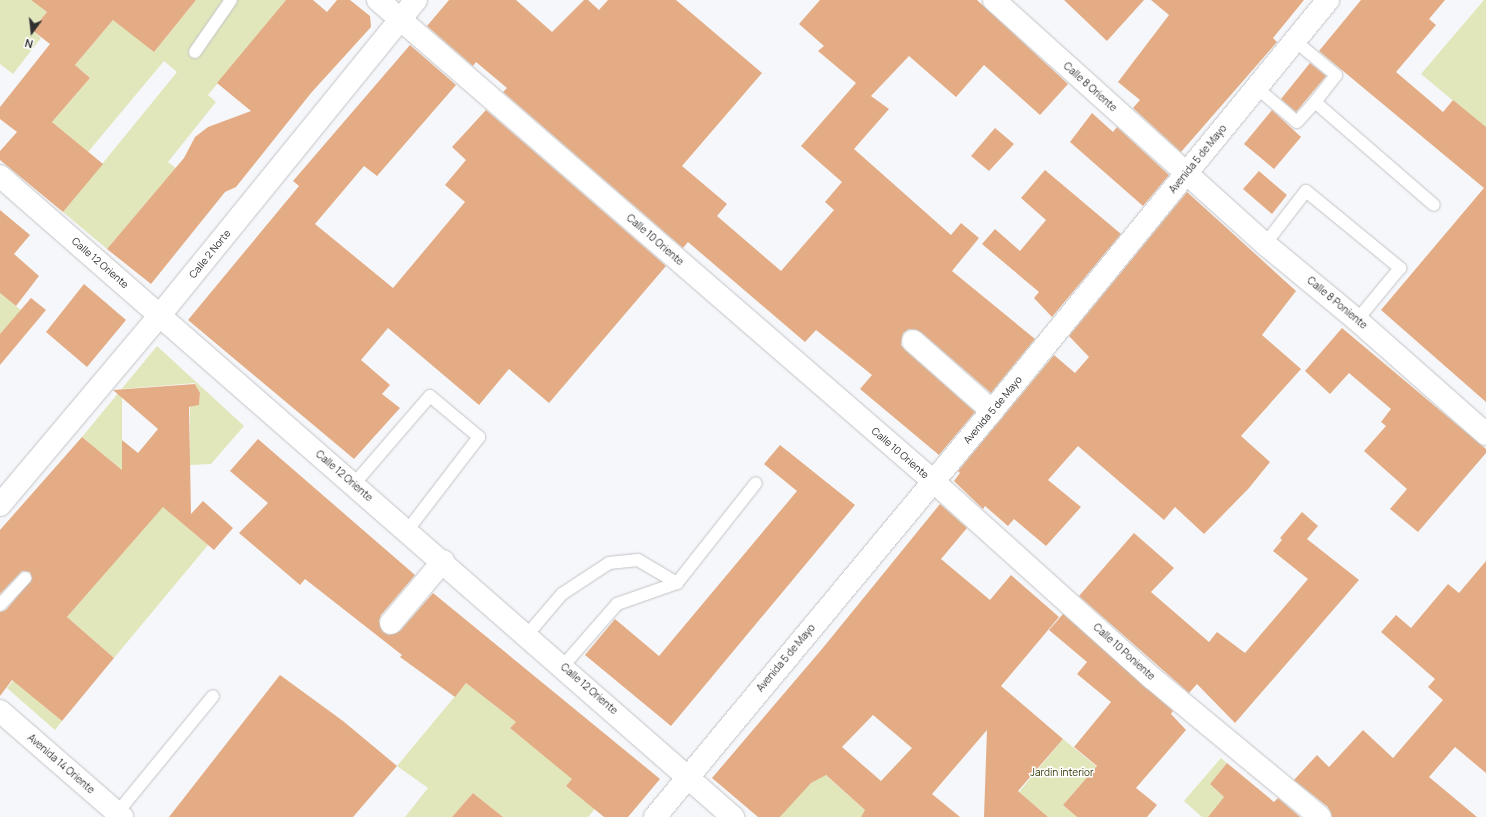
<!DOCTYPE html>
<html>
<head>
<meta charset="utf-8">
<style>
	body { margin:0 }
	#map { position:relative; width:1486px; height:817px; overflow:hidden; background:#f6f7fa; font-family:Manrope,sans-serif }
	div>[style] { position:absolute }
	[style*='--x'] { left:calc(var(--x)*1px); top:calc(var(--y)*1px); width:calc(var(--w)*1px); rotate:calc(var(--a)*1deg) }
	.green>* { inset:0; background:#e1e7bb }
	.building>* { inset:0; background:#e4ac84 }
	.roads { filter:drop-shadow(0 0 1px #c2c3c6) drop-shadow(0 0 1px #c2c3c6) }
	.lane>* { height:12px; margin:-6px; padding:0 6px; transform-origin:6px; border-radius:6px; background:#fff }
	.street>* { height:22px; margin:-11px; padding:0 11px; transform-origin:11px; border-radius:11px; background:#fff }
	.secondary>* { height:22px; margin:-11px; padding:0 11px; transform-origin:11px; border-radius:11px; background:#fff }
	span { translate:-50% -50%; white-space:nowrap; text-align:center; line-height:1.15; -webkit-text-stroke:3px #fff; paint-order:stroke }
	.street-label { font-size:10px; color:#313132 }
	.park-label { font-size:10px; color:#343603 }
	.north { position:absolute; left:12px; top:12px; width:40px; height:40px; -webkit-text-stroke:3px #fff; paint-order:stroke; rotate:195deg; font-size:11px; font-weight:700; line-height:16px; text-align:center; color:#313132 }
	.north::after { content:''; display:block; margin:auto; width:14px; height:18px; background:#313132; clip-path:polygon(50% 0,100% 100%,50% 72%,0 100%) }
</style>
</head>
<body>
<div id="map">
	<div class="green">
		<i style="clip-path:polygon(0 0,31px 0,47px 12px,32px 30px,41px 38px,13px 74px,0 64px)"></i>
		<i style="clip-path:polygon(196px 0,286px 0,208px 95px,216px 102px,168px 162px,176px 168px,107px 249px,63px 212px,177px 72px,164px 61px,88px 152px,52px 122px,90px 78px,75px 65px,114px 19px,154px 52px)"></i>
		<i style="clip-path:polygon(1484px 0,1486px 0,1486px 128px,1421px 74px)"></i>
		<i style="clip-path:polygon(0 293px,21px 310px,0 334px)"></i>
		<i style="clip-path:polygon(157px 346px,244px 426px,211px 464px,190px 465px,190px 407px,199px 405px,200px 393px,195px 383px,122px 389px,122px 470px,82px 437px)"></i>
		<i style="clip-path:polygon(163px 506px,208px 545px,114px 658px,67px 617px)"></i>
		<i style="clip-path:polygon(49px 638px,76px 661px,41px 704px,62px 721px,55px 730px,7px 688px)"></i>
		<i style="clip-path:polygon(466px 683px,516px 722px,510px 728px,573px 779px,566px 786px,595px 809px,588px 817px,503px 817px,473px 793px,452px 817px,405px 817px,428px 788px,397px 766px)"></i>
		<i style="clip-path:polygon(1063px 739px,1101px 770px,1096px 776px,1092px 772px,1063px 805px,1077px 817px,1048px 817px,1019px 792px)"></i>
		<i style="clip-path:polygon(1221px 758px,1227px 763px,1210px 784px,1224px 797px,1208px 817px,1202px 817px,1184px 801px)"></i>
		<i style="clip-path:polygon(821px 771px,866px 811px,861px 817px,780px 817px)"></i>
	</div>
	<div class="building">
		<i style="clip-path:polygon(31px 0,196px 0,154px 52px,113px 20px,75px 65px,90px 78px,52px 122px,103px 164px,63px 212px,0 160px,0 151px,17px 132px,0 119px,0 107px,50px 44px,32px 30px,47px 12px)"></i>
		<i style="clip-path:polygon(286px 0,313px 0,327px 12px,337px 0,350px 0,370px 16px,371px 27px,311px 93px,236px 187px,225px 192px,151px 284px,107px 249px,184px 158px,195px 137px,208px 127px,251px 111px,217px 83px)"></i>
		<i style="clip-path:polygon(449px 0,516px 0,552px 32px,584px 0,588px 0,599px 10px,608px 0,676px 0,762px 73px,682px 166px,727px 204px,717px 216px,781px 271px,834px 210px,825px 202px,842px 182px,801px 146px,856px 83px,818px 51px,824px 46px,799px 24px,820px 0,977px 0,1068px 84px,1040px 115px,984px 65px,956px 97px,909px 56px,871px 96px,889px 109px,854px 149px,951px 235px,961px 223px,979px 238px,952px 271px,1035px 339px,991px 393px,921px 332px,909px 329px,903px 333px,901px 345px,905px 350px,975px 412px,939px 455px,860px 389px,872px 375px,816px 330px,805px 342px,688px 242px,683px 248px,503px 92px,507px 88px,476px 62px,473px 66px,427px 26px)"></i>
		<i style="clip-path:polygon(1064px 0,1144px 0,1107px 41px)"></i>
		<i style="clip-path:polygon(1151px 0,1304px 0,1273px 38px,1277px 42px,1181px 152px,1133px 108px,1140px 100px,1118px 82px,1169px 15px)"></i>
		<i style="clip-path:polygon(1361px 0,1445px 0,1429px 19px,1436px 25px,1396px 72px,1443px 112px,1453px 100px,1486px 127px,1486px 402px,1381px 310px,1484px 188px,1319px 51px)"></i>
		<i style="clip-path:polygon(410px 45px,456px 85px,377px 176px,364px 166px,315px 224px,393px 288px,465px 202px,445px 185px,466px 160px,452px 147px,486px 110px,666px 266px,549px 403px,509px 369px,479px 405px,388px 328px,361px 360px,390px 385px,382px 394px,400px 408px,354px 459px,188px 320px,299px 186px,293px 181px)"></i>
		<i style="clip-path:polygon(1310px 63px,1326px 76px,1296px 112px,1281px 99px)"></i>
		<i style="clip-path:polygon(1272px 110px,1301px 137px,1274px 169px,1244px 144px)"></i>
		<i style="clip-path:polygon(1092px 113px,1113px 132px,1117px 127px,1169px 175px,1143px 206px,1070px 142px)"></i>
		<i style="clip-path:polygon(995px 128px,1014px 144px,989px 171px,971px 156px)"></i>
		<i style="clip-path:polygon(1045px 170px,1121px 234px,1052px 317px,1034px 298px,1039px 292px,982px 244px,995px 229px,1020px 251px,1046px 220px,1021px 198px)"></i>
		<i style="clip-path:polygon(1259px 171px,1287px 195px,1272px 214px,1243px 189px)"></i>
		<i style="clip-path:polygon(1187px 192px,1296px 291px,1262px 335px,1301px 369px,1241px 436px,1270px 462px,1249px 488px,1204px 534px,1175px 507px,1164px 520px,1078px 446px,1048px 480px,1081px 507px,1046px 546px,1014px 519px,1008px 526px,985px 506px,983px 509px,954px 481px,960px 473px,958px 471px,1054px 355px,1075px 373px,1089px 357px,1069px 336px)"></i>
		<i style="clip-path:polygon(0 210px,30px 235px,14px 254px,39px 276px,16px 306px,0 293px)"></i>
		<i style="clip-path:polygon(84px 284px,126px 320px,87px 367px,46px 332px)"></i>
		<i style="clip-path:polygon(31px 298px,46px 310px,0 365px,0 334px)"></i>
		<i style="clip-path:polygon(1342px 328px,1486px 449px,1486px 453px,1418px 532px,1390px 509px,1407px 489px,1364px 451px,1386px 426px,1381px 422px,1391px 409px,1349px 373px,1330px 394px,1305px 371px)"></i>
		<i style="clip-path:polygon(195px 384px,200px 393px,199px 405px,189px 407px,191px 514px,203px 501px,233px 528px,214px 550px,163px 507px,67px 617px,114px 658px,62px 721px,12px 680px,0 696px,0 612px,6px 610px,32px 579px,30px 572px,22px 571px,0 594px,0 530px,82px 437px,122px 470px,122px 440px,138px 453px,158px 429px,113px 390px)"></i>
		<i style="clip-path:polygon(258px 439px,415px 575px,381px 615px,379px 621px,383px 632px,389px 635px,400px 631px,433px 593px,660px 779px,628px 817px,604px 817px,566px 786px,572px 779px,510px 728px,516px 722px,466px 683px,455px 697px,400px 657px,402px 655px,305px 579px,300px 585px,239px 533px,268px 503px,230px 471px)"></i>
		<i style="clip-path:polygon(780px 445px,855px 505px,671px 726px,585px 655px,615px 619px,659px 656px,797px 491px,764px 464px)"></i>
		<i style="clip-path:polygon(evenodd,940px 504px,967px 528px,941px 559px,990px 600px,1011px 575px,1059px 617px,1001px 686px,1063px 739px,1018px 791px,1048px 817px,984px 817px,987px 730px,932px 794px,960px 817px,861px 817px,865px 810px,826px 775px,811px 783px,780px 817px,758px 817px,712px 778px,822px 649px,940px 504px,873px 715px,912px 748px,881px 781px,842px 747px,873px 715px)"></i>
		<i style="clip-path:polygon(1302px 512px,1318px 526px,1307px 539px,1359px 580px,1235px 723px,1197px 684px,1189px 693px,1079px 596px,1134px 533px,1174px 568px,1151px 592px,1209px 642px,1217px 632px,1245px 653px,1308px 579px,1273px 551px,1282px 540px,1280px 538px)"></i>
		<i style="clip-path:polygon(1486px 561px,1486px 773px,1455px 747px,1429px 777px,1477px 817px,1332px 817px,1328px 807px,1294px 780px,1317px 755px,1329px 767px,1363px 730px,1393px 758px,1443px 700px,1428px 687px,1435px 679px,1381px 632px,1396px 615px,1411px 628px,1448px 584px,1459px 593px)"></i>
		<i style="clip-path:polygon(1063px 614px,1173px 711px,1171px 714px,1186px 730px,1136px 788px,1157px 805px,1147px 817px,1077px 817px,1063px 805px,1097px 766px,1074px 747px,1111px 702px,1077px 674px,1087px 662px,1049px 630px)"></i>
		<i style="clip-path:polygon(280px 675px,343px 721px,397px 766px,353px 817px,169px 817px)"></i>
		<i style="clip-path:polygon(1227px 763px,1274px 802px,1278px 798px,1300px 817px,1208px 817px,1224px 797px,1210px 784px)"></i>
		<i style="clip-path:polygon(473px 793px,503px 817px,452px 817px)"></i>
	</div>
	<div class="roads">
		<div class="lane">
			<i style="--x:195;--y:52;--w:63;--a:-55.3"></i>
			<i style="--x:1257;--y:88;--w:52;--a:40.4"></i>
			<i style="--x:1297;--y:122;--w:27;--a:-48"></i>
			<i style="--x:1315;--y:102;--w:34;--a:-52"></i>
			<i style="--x:1336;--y:75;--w:53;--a:-140.3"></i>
			<i style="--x:1315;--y:102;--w:157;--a:40.9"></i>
			<i style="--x:1265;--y:244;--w:67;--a:-52.3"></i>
			<i style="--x:1306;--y:191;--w:122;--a:39.3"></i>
			<i style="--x:1400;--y:268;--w:67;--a:129.6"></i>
			<i style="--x:354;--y:484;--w:116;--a:-49.2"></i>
			<i style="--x:430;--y:396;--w:64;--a:39.9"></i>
			<i style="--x:479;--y:437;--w:118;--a:127.5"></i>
			<i style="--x:0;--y:605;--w:37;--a:-47"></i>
			<i style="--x:527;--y:635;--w:54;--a:-49.5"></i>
			<i style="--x:562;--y:594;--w:56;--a:-33.4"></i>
			<i style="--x:609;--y:563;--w:29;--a:-6"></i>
			<i style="--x:638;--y:560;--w:45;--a:30.5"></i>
			<i style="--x:563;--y:666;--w:82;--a:-48.9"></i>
			<i style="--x:617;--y:604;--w:64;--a:-19.3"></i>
			<i style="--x:677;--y:583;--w:127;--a:-51.7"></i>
			<i style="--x:117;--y:813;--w:151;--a:-50.6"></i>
		</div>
		<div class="street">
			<i style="--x:378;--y:0;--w:734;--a:40.91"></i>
			<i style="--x:933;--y:481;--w:295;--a:42"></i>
			<i style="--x:1152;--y:678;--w:218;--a:39.6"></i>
			<i style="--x:994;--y:0;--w:365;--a:42"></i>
			<i style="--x:1265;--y:244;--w:119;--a:39.6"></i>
			<i style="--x:1357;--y:320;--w:172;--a:41.5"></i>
			<i style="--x:0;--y:176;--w:974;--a:41.17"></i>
			<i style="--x:913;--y:341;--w:106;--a:41.5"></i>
			<i style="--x:0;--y:505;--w:248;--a:-49.9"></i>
			<i style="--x:160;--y:315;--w:406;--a:-50.9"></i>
			<i style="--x:391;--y:623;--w:81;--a:-50"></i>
		</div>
		<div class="secondary">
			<i style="--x:0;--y:711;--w:162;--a:41"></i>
			<i style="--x:655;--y:817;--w:528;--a:-50.31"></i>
			<i style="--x:992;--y:411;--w:531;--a:-50.73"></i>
		</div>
	</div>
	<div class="street-label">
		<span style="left:1090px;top:87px;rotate:42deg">Calle 8 Oriente</span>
		<span style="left:1198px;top:159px;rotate:-51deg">Avenida 5 de Mayo</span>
		<span style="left:655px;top:240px;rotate:41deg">Calle 10 Oriente</span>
		<span style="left:210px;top:254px;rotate:-51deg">Calle 2 Norte</span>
		<span style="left:100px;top:263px;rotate:41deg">Calle 12 Oriente</span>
		<span style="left:1337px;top:303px;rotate:40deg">Calle 8 Poniente</span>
		<span style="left:993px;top:410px;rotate:-50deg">Avenida 5 de Mayo</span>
		<span style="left:900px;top:453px;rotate:41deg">Calle 10 Oriente</span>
		<span style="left:344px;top:476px;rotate:41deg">Calle 12 Oriente</span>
		<span style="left:1124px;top:652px;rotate:42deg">Calle 10 Poniente</span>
		<span style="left:786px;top:658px;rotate:-50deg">Avenida 5 de Mayo</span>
		<span style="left:589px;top:689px;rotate:41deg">Calle 12 Oriente</span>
		<span style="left:61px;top:764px;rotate:41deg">Avenida 14 Oriente</span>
	</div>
	<div class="park-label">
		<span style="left:1062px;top:773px">Jardin interior</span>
	</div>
	<div class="north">N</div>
</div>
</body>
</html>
